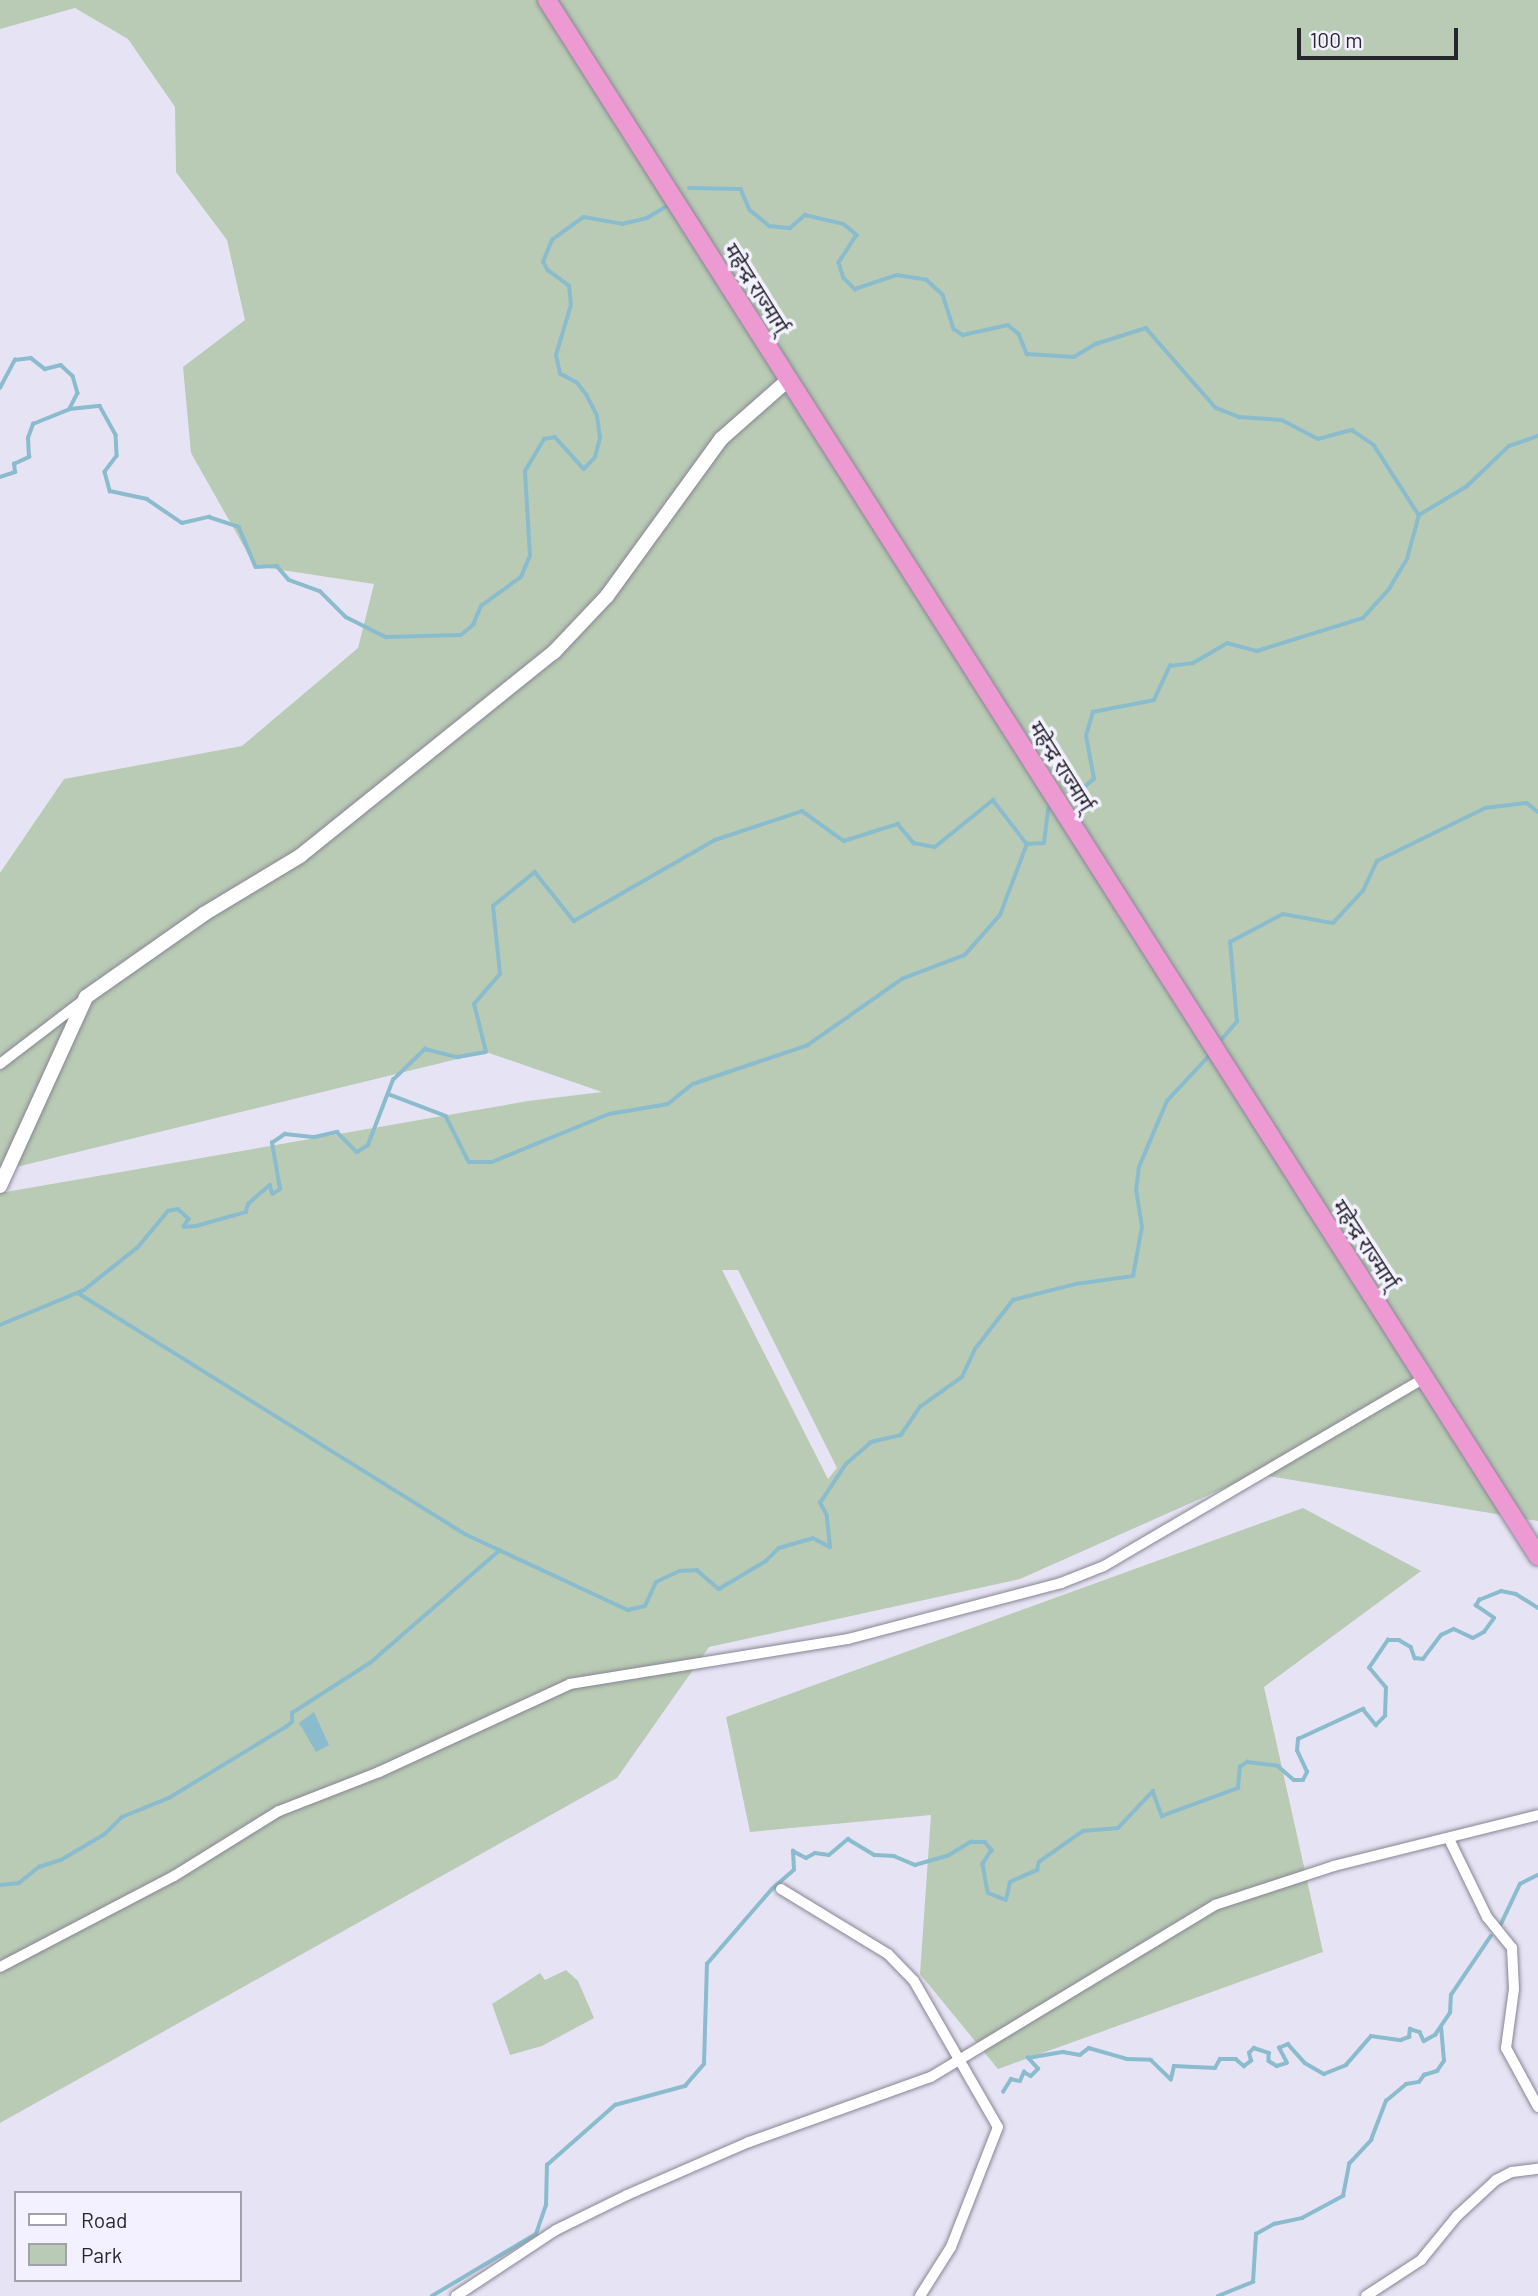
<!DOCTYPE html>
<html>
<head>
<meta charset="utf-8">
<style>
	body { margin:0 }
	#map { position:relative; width:1538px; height:2296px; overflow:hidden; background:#e6e4f4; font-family:Barlow,"Noto Sans Devanagari",sans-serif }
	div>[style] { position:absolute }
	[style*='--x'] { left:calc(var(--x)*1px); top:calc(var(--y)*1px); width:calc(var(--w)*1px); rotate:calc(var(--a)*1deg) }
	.green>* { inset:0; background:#b9cbb4 }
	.water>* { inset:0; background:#8abcce }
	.stream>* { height:3.5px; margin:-1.75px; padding:0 1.75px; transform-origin:1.75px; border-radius:1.75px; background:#8abcce }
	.roads { filter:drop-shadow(0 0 2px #888594) drop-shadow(0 0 2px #888594) }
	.street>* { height:10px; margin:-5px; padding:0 5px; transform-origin:5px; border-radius:5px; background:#fff }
	.secondary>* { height:14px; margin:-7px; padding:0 7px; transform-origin:7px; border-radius:7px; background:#fff }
	.highway>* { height:18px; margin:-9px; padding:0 9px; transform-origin:9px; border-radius:9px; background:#ed9ad3 }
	span { translate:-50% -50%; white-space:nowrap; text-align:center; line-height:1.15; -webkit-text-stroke:7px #f3f1ff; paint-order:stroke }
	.street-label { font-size:21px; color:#27262c }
	.legend { position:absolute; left:14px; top:2191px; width:228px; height:91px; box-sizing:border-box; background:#f3f1ff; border:2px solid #a1a0ab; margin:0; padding:9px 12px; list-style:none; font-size:21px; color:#27262c }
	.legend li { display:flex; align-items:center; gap:14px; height:35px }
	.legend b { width:35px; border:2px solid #a1a0ab }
	.scale { position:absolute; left:1297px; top:28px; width:161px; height:32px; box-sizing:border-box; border:4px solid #27262c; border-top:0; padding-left:9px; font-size:21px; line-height:24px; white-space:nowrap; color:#27262c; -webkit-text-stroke:5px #f3f1ff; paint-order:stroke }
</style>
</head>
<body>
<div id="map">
	<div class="green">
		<i style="clip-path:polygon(evenodd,0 0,1538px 0,1538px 1521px,1256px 1474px,1020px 1579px,709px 1647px,617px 1778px,0 2123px,0 1193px,528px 1101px,602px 1092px,486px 1052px,0 1171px,0 873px,64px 779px,242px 746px,358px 648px,374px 584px,255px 566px,191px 453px,183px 367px,245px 320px,227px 240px,176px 172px,175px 107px,128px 39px,75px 8px,0 29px,0 0,722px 1270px,738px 1270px,837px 1468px,828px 1479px,722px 1270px)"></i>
		<i style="clip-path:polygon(1303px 1508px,1421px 1571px,1264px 1687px,1323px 1952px,998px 2069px,920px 1974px,931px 1815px,750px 1832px,726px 1717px)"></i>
		<i style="clip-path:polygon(566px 1970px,578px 1981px,594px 2018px,542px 2046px,510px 2055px,492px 2004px,540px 1973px,545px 1980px)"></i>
	</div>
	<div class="water">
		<i style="clip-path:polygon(314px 1712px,329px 1745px,316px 1752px,299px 1723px)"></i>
	</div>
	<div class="stream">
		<i style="--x:689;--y:188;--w:52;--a:1.1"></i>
		<i style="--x:741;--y:189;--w:23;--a:67"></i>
		<i style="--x:750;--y:210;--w:26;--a:39"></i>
		<i style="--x:770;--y:226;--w:20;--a:6"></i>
		<i style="--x:790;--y:228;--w:20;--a:-41"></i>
		<i style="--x:805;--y:215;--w:40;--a:13"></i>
		<i style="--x:844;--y:224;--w:17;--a:40"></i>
		<i style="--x:857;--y:235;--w:33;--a:123"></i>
		<i style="--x:839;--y:263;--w:16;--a:72"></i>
		<i style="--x:844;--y:278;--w:16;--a:45"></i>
		<i style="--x:855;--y:289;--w:44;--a:-18.4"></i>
		<i style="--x:897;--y:275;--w:30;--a:9"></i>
		<i style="--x:927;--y:280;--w:22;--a:43"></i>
		<i style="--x:943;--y:295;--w:36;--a:72"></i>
		<i style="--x:954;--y:329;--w:11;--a:34"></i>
		<i style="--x:963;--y:335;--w:46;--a:-12.5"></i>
		<i style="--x:1008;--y:325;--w:14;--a:39"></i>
		<i style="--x:1019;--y:334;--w:22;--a:68"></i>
		<i style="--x:1027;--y:354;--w:47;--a:3.7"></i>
		<i style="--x:1074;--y:357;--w:26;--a:-31"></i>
		<i style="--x:1096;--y:344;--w:52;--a:-17.7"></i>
		<i style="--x:1146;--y:328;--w:106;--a:48.8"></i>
		<i style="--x:1216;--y:408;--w:25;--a:21"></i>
		<i style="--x:1239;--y:417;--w:43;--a:4"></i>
		<i style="--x:1282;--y:420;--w:41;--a:27.8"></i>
		<i style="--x:1318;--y:439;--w:35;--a:-15"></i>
		<i style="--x:1352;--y:430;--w:27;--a:34"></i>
		<i style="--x:1374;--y:445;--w:83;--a:57.3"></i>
		<i style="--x:0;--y:388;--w:32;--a:-62"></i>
		<i style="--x:15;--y:360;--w:16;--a:-7"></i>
		<i style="--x:31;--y:358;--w:18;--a:38"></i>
		<i style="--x:45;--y:369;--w:16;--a:-14"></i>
		<i style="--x:61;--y:365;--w:16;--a:43"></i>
		<i style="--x:73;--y:376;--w:18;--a:74"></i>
		<i style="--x:78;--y:393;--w:18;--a:117"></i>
		<i style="--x:70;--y:409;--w:30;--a:-6"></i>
		<i style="--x:100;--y:406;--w:33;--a:61"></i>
		<i style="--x:116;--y:435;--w:21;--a:87"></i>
		<i style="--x:117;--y:456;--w:20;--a:127"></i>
		<i style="--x:105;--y:472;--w:20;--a:75"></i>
		<i style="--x:110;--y:491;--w:38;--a:12"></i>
		<i style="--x:147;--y:499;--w:42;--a:34.4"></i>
		<i style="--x:182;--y:523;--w:28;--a:-13"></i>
		<i style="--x:209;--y:517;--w:32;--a:18"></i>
		<i style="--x:239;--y:527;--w:43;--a:67"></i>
		<i style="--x:256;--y:567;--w:21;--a:-3"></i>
		<i style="--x:277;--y:566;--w:18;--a:49"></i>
		<i style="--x:289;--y:580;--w:33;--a:20"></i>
		<i style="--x:320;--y:591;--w:37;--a:45"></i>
		<i style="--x:346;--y:617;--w:45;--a:26.6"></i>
		<i style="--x:386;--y:637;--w:75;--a:-1.5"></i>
		<i style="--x:461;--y:635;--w:16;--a:-40"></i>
		<i style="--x:473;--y:625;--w:21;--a:-67"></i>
		<i style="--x:481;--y:606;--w:49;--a:-35.9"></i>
		<i style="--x:521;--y:577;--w:23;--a:-67"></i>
		<i style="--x:530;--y:556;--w:85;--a:-93.4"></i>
		<i style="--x:525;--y:471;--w:37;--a:-59"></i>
		<i style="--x:544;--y:439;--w:11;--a:-10"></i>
		<i style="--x:555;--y:437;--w:43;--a:47.8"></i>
		<i style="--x:584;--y:469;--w:16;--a:-47"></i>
		<i style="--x:595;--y:457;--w:20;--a:-75"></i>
		<i style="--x:600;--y:438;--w:22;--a:-98"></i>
		<i style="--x:597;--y:416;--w:22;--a:-117"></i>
		<i style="--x:587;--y:396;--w:16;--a:-128"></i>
		<i style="--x:577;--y:383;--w:19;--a:-152"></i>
		<i style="--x:560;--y:374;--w:19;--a:-102"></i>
		<i style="--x:556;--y:355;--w:52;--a:-73.3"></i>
		<i style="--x:571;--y:305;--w:19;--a:-96"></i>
		<i style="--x:569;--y:286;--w:26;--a:-144"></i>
		<i style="--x:548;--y:271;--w:10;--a:-119"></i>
		<i style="--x:543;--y:262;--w:24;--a:-68"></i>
		<i style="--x:552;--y:240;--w:39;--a:-36"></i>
		<i style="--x:584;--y:217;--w:39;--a:10"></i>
		<i style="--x:622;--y:224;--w:26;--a:-13"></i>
		<i style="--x:647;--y:218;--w:23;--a:-31"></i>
		<i style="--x:0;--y:477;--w:16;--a:-18"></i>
		<i style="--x:15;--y:472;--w:8;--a:-97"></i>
		<i style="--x:14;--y:464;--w:17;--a:-25"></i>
		<i style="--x:29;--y:457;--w:19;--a:-93"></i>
		<i style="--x:28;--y:438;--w:15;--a:-70"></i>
		<i style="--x:33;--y:424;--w:40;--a:-22"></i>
		<i style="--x:1073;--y:796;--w:27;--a:-39"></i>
		<i style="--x:1094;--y:779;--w:44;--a:-100.5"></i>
		<i style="--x:1086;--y:736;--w:25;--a:-74"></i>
		<i style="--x:1093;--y:712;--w:62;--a:-11.1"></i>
		<i style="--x:1154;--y:700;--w:38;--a:-65"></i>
		<i style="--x:1170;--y:666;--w:23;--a:-7"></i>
		<i style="--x:1193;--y:663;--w:39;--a:-30"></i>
		<i style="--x:1227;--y:643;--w:31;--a:15"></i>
		<i style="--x:1257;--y:651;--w:111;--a:-17.3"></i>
		<i style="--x:1363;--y:618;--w:39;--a:-48"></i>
		<i style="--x:1389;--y:589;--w:35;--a:-59"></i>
		<i style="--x:1407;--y:559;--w:46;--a:-74.7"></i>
		<i style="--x:1419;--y:515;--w:55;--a:-30.8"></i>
		<i style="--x:1466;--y:487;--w:59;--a:-43.6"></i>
		<i style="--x:1509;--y:446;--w:31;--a:-19"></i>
		<i style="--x:1222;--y:1039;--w:23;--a:-49"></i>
		<i style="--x:1237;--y:1022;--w:80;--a:-95"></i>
		<i style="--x:1230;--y:942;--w:60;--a:-27.8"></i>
		<i style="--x:1283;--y:914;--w:51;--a:10.2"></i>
		<i style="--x:1333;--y:923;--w:44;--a:-46.8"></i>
		<i style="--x:1363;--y:891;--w:33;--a:-65"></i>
		<i style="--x:1377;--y:861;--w:120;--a:-26.1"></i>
		<i style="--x:1485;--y:808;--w:42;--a:-6.8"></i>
		<i style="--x:1527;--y:803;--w:14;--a:39"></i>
		<i style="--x:388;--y:1094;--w:62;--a:20.8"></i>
		<i style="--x:446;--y:1116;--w:51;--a:63.4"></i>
		<i style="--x:469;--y:1162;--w:23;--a:0"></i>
		<i style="--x:492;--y:1162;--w:126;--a:-22.3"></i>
		<i style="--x:609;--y:1114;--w:60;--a:-9.6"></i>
		<i style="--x:668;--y:1104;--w:32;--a:-39"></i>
		<i style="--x:693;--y:1084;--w:121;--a:-18.7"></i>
		<i style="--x:808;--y:1045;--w:115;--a:-35.1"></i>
		<i style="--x:902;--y:979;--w:67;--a:-20.9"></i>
		<i style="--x:965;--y:955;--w:53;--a:-48.8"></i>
		<i style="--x:1000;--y:915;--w:76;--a:-69.2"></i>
		<i style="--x:78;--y:1293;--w:456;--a:31.9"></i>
		<i style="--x:465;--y:1534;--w:180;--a:25"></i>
		<i style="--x:628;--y:1610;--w:17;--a:-13"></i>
		<i style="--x:645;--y:1606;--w:26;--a:-65"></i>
		<i style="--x:656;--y:1582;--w:26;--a:-25"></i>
		<i style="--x:680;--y:1571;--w:17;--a:-3"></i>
		<i style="--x:697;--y:1570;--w:29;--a:41"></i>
		<i style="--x:719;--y:1589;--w:55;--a:-30.8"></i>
		<i style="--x:766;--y:1561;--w:18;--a:-45"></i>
		<i style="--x:779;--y:1548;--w:35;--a:-16"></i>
		<i style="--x:813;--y:1538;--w:19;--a:28"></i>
		<i style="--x:830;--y:1547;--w:31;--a:-96"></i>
		<i style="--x:827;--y:1516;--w:15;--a:-118"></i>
		<i style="--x:820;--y:1503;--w:47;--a:-56.3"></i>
		<i style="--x:846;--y:1464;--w:33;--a:-41"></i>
		<i style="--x:871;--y:1442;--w:31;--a:-13"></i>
		<i style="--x:901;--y:1435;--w:34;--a:-56"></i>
		<i style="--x:920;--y:1407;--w:52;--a:-35.5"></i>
		<i style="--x:962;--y:1377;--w:31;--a:-65"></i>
		<i style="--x:975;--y:1349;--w:62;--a:-52.2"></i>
		<i style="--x:1013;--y:1300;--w:65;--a:-14.3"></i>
		<i style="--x:1076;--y:1284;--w:58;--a:-8"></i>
		<i style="--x:1133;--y:1276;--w:50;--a:-79.6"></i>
		<i style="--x:1142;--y:1227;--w:36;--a:-99"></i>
		<i style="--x:1136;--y:1191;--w:24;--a:-83"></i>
		<i style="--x:1139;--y:1167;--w:72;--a:-67"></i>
		<i style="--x:1167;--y:1101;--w:62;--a:-47"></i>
		<i style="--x:0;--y:1325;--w:91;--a:-22.6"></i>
		<i style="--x:84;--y:1290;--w:69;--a:-38.5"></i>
		<i style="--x:138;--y:1247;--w:47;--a:-50.2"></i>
		<i style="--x:168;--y:1211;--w:10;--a:-11"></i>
		<i style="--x:178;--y:1209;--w:15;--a:42"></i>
		<i style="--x:189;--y:1219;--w:9;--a:122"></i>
		<i style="--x:184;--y:1227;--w:12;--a:-5"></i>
		<i style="--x:196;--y:1226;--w:52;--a:-15.6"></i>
		<i style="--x:246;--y:1212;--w:8;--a:-76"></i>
		<i style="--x:248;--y:1204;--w:29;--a:-41"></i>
		<i style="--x:270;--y:1185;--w:9;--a:72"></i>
		<i style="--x:273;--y:1194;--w:9;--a:-36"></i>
		<i style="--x:280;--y:1189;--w:47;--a:-99.9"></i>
		<i style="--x:272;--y:1143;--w:16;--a:-35"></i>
		<i style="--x:285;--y:1134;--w:30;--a:6"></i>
		<i style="--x:315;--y:1137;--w:23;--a:-13"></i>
		<i style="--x:337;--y:1132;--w:28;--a:45"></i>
		<i style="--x:357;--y:1152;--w:13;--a:-32"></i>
		<i style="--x:368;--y:1145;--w:70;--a:-69"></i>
		<i style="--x:393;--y:1080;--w:45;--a:-44.1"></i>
		<i style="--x:425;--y:1049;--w:34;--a:14"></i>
		<i style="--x:458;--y:1057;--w:28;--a:-10"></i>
		<i style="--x:486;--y:1052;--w:49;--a:-104"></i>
		<i style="--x:474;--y:1004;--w:40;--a:-49"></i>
		<i style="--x:500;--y:974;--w:68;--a:-95.9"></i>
		<i style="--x:493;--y:906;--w:54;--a:-39"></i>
		<i style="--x:535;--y:872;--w:63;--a:51.5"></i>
		<i style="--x:574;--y:921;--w:163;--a:-29.9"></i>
		<i style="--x:715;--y:840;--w:92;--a:-18.4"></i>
		<i style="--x:802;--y:811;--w:52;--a:35.5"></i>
		<i style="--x:844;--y:841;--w:57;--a:-17.5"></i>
		<i style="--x:898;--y:824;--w:25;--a:50"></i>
		<i style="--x:914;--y:843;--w:21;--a:11"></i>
		<i style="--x:935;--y:847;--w:75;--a:-39"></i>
		<i style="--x:993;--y:800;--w:56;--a:52.3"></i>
		<i style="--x:1027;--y:844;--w:17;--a:-3"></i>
		<i style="--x:1044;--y:843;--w:34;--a:-83"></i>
		<i style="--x:0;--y:1885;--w:19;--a:-6"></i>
		<i style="--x:19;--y:1883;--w:26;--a:-39"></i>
		<i style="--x:39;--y:1867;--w:23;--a:-18"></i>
		<i style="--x:61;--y:1860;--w:51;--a:-30.6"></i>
		<i style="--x:105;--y:1834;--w:24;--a:-45"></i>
		<i style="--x:122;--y:1817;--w:51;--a:-22"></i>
		<i style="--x:169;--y:1798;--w:137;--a:-31.3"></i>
		<i style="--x:286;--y:1727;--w:8;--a:-40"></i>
		<i style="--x:292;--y:1722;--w:9;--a:-90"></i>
		<i style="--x:292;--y:1713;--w:93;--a:-32.7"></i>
		<i style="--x:370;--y:1663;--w:172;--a:-41"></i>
		<i style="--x:1501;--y:1924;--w:44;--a:-64.6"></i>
		<i style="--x:1520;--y:1884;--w:20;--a:-27"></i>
		<i style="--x:1003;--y:2092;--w:15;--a:-58"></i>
		<i style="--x:1011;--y:2079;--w:9;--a:13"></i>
		<i style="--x:1020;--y:2081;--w:10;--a:-66"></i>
		<i style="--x:1024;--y:2072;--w:8;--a:30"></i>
		<i style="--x:1031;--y:2076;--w:10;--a:-45"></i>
		<i style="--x:1038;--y:2069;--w:15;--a:-132"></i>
		<i style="--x:1028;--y:2058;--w:36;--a:-10"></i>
		<i style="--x:1063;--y:2052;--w:17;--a:10"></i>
		<i style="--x:1080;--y:2055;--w:11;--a:-38"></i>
		<i style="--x:1089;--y:2048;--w:40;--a:16"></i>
		<i style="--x:1127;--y:2059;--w:24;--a:2"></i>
		<i style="--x:1151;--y:2060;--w:28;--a:44"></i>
		<i style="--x:1171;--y:2079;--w:13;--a:-77"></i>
		<i style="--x:1174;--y:2066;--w:41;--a:2.8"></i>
		<i style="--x:1215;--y:2068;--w:10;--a:-61"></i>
		<i style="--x:1220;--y:2059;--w:16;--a:0"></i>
		<i style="--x:1236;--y:2059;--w:11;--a:41"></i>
		<i style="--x:1244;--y:2066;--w:9;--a:-36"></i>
		<i style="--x:1251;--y:2061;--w:8;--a:-104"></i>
		<i style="--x:1249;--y:2053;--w:7;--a:-45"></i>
		<i style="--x:1254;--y:2048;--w:16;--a:18"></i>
		<i style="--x:1269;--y:2053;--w:8;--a:90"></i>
		<i style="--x:1269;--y:2061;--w:9;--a:32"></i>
		<i style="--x:1277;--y:2066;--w:10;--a:-17"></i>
		<i style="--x:1287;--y:2063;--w:17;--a:-118"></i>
		<i style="--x:1279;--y:2048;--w:10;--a:-24"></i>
		<i style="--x:1288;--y:2044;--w:25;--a:48"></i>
		<i style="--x:1305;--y:2063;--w:22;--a:30"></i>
		<i style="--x:1324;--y:2074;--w:24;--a:-22"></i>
		<i style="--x:1346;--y:2065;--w:38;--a:-49"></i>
		<i style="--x:1371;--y:2036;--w:30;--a:8"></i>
		<i style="--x:1401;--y:2040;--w:9;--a:-21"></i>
		<i style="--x:1409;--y:2037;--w:8;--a:-83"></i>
		<i style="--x:1410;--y:2029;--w:10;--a:17"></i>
		<i style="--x:1420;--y:2032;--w:10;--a:66"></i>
		<i style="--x:1424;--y:2041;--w:13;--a:-29"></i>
		<i style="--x:1435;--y:2035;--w:27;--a:-56"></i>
		<i style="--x:1450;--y:2013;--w:18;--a:-87"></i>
		<i style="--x:1451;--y:1995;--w:71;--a:-55.9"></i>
		<i style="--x:432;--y:2296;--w:121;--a:-30.8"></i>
		<i style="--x:536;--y:2234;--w:31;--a:-71"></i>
		<i style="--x:546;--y:2205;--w:40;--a:-88.6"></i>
		<i style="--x:547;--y:2165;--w:91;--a:-41.4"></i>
		<i style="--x:615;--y:2105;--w:73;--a:-15.2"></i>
		<i style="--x:685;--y:2086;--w:29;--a:-49"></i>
		<i style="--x:704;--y:2064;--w:100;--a:-88.3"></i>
		<i style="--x:707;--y:1964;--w:99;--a:-49.1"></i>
		<i style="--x:772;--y:1889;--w:29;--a:-41"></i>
		<i style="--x:794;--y:1870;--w:19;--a:-93"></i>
		<i style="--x:793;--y:1851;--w:15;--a:28"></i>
		<i style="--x:806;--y:1858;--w:10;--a:-29"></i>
		<i style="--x:815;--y:1853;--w:14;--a:8"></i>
		<i style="--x:829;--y:1855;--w:25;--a:-40"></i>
		<i style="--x:848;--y:1839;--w:31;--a:31"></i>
		<i style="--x:875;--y:1855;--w:19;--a:3"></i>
		<i style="--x:894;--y:1856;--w:23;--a:23"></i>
		<i style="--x:915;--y:1865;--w:35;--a:-16"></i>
		<i style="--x:949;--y:1855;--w:26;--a:-31"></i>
		<i style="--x:971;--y:1842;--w:14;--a:0"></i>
		<i style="--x:985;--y:1842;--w:11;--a:49"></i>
		<i style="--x:992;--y:1850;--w:17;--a:123"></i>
		<i style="--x:983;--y:1864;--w:29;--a:80"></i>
		<i style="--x:988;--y:1893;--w:19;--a:21"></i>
		<i style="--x:1006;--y:1900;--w:18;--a:-77"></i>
		<i style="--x:1010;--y:1882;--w:30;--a:-24"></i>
		<i style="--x:1037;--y:1870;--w:8;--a:-76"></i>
		<i style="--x:1039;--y:1862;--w:54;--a:-35.2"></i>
		<i style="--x:1083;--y:1831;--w:35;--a:-5"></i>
		<i style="--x:1118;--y:1828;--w:51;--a:-46.6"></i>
		<i style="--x:1153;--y:1791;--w:27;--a:70"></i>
		<i style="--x:1162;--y:1816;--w:81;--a:-20.2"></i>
		<i style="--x:1238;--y:1788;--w:21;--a:-85"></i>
		<i style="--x:1240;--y:1767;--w:9;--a:-36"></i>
		<i style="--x:1247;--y:1762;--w:31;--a:7"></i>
		<i style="--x:1278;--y:1766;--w:21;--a:41"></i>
		<i style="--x:1294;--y:1780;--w:9;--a:0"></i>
		<i style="--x:1303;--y:1780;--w:9;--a:-63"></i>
		<i style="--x:1307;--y:1772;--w:23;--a:-115"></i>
		<i style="--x:1297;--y:1751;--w:12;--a:-85"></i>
		<i style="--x:1298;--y:1739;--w:72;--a:-24.8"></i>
		<i style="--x:1363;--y:1709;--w:21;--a:51"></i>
		<i style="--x:1376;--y:1725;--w:13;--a:-45"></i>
		<i style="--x:1385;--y:1716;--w:28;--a:-88"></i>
		<i style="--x:1386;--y:1688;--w:26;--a:-130"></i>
		<i style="--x:1369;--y:1668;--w:34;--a:-56"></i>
		<i style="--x:1388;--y:1640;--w:11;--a:0"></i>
		<i style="--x:1399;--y:1640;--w:14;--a:30"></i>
		<i style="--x:1411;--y:1647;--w:12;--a:70"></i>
		<i style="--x:1415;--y:1658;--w:8;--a:7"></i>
		<i style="--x:1423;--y:1659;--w:30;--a:-53"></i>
		<i style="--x:1441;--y:1635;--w:14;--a:-25"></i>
		<i style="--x:1454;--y:1629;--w:21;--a:25"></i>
		<i style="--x:1473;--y:1638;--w:13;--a:-29"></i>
		<i style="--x:1484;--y:1632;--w:17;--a:-54"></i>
		<i style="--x:1494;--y:1618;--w:22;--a:-146"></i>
		<i style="--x:1476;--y:1606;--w:7;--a:-63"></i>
		<i style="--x:1479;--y:1600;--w:24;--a:-22"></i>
		<i style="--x:1501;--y:1591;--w:15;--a:11"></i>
		<i style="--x:1516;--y:1594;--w:26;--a:32"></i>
		<i style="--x:1218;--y:2296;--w:38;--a:-22"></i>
		<i style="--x:1253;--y:2282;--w:48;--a:-86.4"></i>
		<i style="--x:1256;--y:2234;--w:21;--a:-29"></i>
		<i style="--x:1274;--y:2224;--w:29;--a:-12"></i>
		<i style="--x:1302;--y:2218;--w:47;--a:-28.2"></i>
		<i style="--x:1343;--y:2196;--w:33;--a:-79"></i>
		<i style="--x:1349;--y:2164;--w:33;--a:-47"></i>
		<i style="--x:1371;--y:2140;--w:42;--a:-69"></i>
		<i style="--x:1386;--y:2101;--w:26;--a:-40"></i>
		<i style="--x:1406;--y:2084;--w:13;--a:-9"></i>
		<i style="--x:1419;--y:2082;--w:9;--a:-54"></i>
		<i style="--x:1424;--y:2075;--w:14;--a:-17"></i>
		<i style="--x:1437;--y:2071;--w:12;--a:-55"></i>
		<i style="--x:1444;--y:2061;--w:34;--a:-95"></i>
	</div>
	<div class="roads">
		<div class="street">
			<i style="--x:0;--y:1064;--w:102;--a:-37.4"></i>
			<i style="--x:1449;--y:1839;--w:87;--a:64"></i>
			<i style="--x:1487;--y:1917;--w:40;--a:51"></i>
			<i style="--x:1512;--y:1948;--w:41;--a:87.2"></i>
			<i style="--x:1514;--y:1989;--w:60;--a:97.7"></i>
			<i style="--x:1506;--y:2048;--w:67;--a:61.5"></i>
			<i style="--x:781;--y:1889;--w:125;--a:31.3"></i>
			<i style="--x:888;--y:1954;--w:37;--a:46"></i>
			<i style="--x:914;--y:1981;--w:168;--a:60.1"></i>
			<i style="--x:998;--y:2127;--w:129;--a:111.4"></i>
			<i style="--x:951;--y:2247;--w:58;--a:122.3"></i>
			<i style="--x:0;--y:1967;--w:196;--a:-27.6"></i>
			<i style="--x:174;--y:1876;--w:123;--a:-31.8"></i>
			<i style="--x:279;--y:1811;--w:107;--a:-21.3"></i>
			<i style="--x:379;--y:1772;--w:210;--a:-24.7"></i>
			<i style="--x:570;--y:1684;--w:282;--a:-9.2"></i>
			<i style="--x:848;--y:1639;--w:220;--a:-14.7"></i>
			<i style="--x:1061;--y:1583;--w:46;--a:-21.6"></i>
			<i style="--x:1104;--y:1566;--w:372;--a:-30.4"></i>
			<i style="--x:456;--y:2296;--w:120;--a:-33.4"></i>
			<i style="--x:556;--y:2230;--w:79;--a:-26.2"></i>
			<i style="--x:627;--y:2195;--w:133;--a:-23.5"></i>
			<i style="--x:749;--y:2142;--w:193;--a:-19.7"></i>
			<i style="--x:931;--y:2077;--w:332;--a:-31.2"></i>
			<i style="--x:1215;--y:1905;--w:125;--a:-18.1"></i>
			<i style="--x:1334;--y:1866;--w:210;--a:-14"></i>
			<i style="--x:1366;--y:2296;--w:66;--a:-33.2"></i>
			<i style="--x:1421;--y:2260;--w:57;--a:-50.7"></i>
			<i style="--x:1457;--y:2216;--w:53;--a:-42.7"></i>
			<i style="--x:1496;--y:2180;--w:18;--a:-27"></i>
			<i style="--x:1512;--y:2172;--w:26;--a:-7"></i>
		</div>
		<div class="secondary">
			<i style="--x:0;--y:1186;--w:208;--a:-65.5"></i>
			<i style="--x:86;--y:997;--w:144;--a:-35.1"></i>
			<i style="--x:204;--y:914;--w:112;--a:-31.1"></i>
			<i style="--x:300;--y:856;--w:326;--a:-38.8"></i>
			<i style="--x:554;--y:652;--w:77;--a:-46.6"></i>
			<i style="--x:607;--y:596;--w:194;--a:-54"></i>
			<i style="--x:721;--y:439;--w:89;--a:-41.4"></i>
		</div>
		<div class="highway">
			<i style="--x:547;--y:0;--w:1845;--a:57.51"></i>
		</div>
	</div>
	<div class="street-label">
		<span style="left:757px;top:288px;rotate:58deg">महेन्द्र राज्मार्ग्</span>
		<span style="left:1062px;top:766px;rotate:58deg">महेन्द्र राज्मार्ग्</span>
		<span style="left:1366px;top:1244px;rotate:57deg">महेन्द्र राज्मार्ग्</span>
	</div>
	<ul class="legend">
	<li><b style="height:9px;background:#fff"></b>Road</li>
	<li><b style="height:19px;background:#b9cbb4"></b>Park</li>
	</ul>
	<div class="scale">100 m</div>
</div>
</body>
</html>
